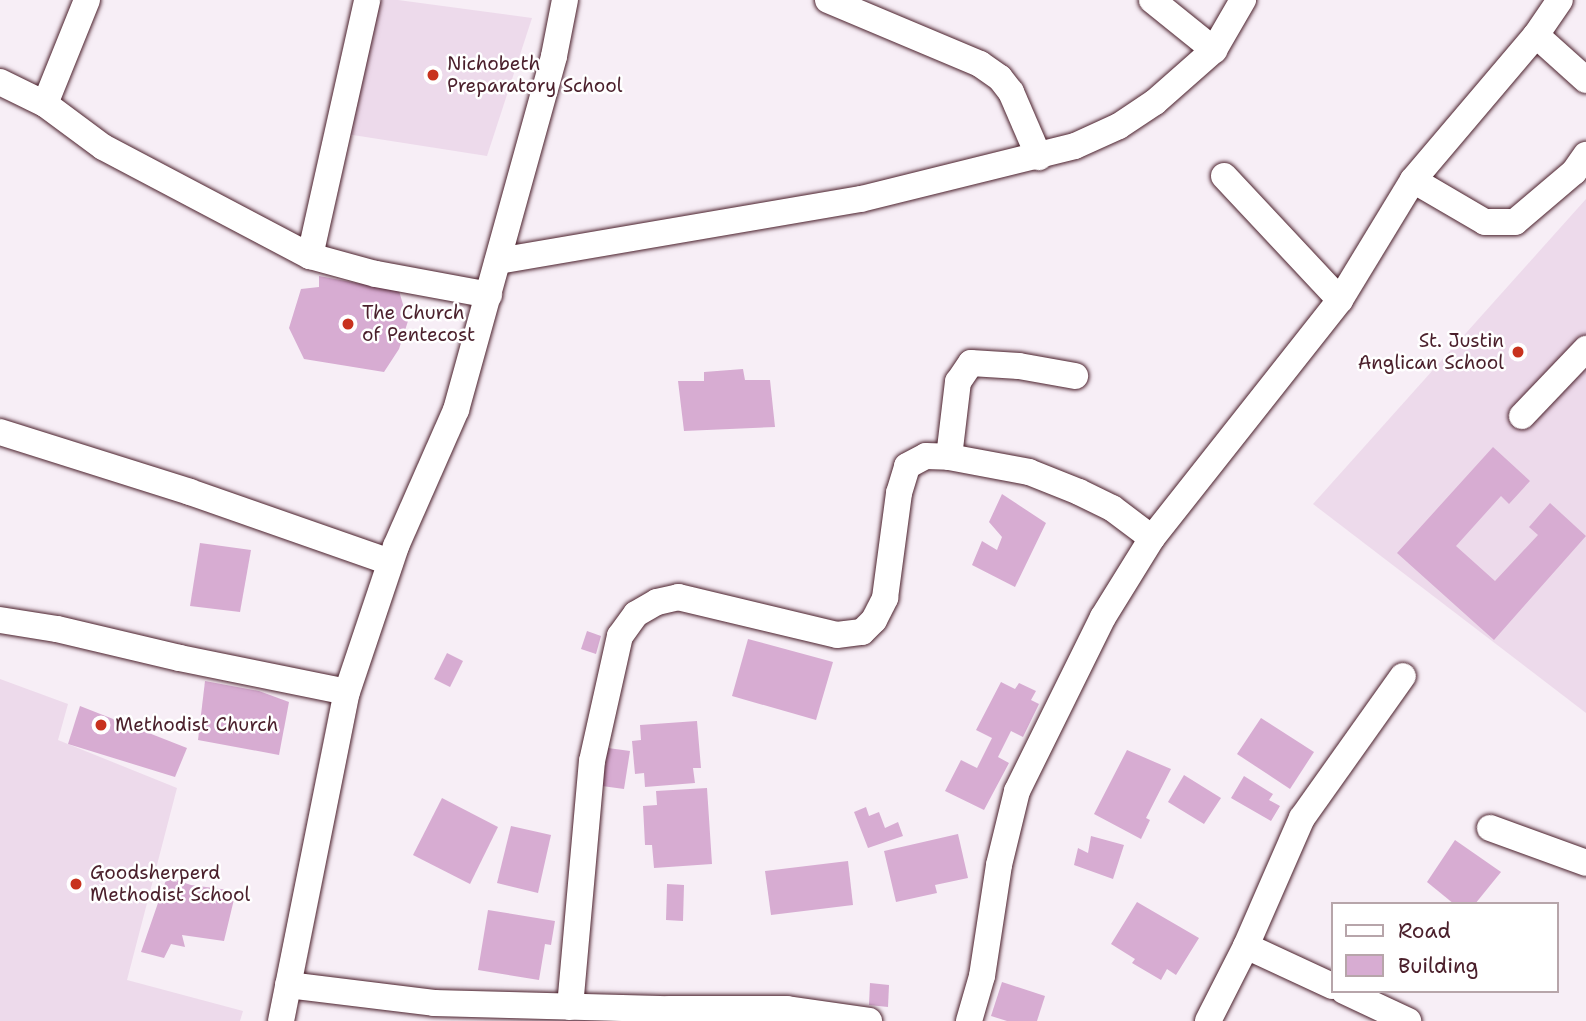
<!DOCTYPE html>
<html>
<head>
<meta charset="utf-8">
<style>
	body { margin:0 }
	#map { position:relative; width:1586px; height:1021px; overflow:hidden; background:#f7eef6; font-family:"Shantell Sans",sans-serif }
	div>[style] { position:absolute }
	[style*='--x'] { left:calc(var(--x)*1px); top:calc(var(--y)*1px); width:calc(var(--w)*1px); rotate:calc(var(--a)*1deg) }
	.built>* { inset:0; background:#eddaeb }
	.building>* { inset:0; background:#d7acd2 }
	.roads { filter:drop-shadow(0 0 2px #4a1f2b) drop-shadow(0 0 2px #4a1f2b) }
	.minor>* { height:26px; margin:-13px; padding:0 13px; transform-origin:13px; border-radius:13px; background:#fff }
	.dots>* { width:19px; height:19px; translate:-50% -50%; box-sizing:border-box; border:4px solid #fff; border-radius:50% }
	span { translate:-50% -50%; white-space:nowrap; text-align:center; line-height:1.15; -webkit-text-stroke:5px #fff; paint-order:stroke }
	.poi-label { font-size:19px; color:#4a1f2b }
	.left { translate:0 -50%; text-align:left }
	.right { translate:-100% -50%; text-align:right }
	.legend { position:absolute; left:1331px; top:902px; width:228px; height:91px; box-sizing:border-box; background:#fff; border:2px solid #b7a5aa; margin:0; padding:9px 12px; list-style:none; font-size:21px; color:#4a1f2b }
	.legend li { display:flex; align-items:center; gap:14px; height:35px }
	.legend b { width:35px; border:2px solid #b7a5aa }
</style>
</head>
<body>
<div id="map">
	<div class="built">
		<i style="clip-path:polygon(370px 0,398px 0,532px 18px,487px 156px,340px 133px)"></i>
		<i style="clip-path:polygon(1586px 199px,1586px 713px,1313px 504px)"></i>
		<i style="clip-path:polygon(0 679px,68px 704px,58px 740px,177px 788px,127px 980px,243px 1011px,240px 1021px,0 1021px)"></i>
	</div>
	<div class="building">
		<i style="clip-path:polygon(319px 276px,399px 291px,408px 321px,399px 349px,384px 372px,304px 359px,289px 328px,301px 289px,319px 287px)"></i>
		<i style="clip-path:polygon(743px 369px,745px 380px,770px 380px,775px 427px,684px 431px,678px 381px,704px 381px,704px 372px)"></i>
		<i style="clip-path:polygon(1493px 447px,1530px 481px,1509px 504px,1501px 496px,1456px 546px,1495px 581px,1538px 535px,1529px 527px,1550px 503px,1586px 536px,1494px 640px,1397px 553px)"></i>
		<i style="clip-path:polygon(1002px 494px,1046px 523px,1015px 587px,972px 565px,982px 541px,997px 550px,1002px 537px,989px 522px)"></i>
		<i style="clip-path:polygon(200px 543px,251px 550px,240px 612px,190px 606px)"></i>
		<i style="clip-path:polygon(587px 631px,601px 636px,596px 654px,581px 649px)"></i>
		<i style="clip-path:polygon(748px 639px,833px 662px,816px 720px,732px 696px)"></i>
		<i style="clip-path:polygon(447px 653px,463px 661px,450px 687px,434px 679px)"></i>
		<i style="clip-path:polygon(205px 681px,259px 691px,289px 702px,279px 755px,198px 740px)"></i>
		<i style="clip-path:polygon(1001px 682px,1015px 689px,1019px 683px,1036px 691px,1031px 700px,1039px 704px,1023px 737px,1011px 731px,998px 757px,1009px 763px,984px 810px,945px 791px,961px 760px,977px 768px,992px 738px,976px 730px)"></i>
		<i style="clip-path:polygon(80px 706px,187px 748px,175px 777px,68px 744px)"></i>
		<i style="clip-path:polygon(1261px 718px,1314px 752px,1290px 789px,1237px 754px)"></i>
		<i style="clip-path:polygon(697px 721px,701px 768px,693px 768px,695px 783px,645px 787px,644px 773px,635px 774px,632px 741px,641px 740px,640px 725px)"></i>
		<i style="clip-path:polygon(608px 748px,630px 751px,624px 789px,602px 786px)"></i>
		<i style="clip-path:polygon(1127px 750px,1171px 769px,1146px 818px,1150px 820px,1141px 839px,1094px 814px)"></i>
		<i style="clip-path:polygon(1184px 775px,1221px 798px,1204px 824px,1168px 802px)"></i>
		<i style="clip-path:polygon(1244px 776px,1273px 794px,1269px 800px,1280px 806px,1271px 821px,1231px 798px)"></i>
		<i style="clip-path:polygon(707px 788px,712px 864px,654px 868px,652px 845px,645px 845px,643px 806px,657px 805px,656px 791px)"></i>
		<i style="clip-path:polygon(442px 798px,498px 827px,470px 884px,413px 855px)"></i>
		<i style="clip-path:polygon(866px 807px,869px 816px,879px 812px,885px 828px,898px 822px,903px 836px,868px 848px,854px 812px)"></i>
		<i style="clip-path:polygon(511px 826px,551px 835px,538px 893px,497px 883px)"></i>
		<i style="clip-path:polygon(958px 834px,968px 878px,935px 885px,937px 893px,896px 902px,884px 851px)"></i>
		<i style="clip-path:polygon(1091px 836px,1124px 845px,1113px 879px,1074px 865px,1078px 848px,1088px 853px)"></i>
		<i style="clip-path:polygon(1455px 840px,1501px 872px,1475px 904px,1454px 904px,1427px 882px)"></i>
		<i style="clip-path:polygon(848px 861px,853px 905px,771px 915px,765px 871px)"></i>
		<i style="clip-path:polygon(167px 877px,191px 885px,236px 891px,224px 941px,182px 935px,185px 947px,171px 944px,164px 958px,141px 952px)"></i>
		<i style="clip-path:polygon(667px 884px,684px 885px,683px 921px,666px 920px)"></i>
		<i style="clip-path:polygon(1137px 902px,1199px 938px,1176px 975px,1167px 969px,1161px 980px,1132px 963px,1135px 959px,1111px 944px)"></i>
		<i style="clip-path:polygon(488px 910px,555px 921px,551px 945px,545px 944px,539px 980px,478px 970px)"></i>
		<i style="clip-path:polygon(1002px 982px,1045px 996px,1037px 1021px,1007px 1021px,991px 1016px)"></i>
		<i style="clip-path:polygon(870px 983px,889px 985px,888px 1007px,869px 1005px)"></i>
	</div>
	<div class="roads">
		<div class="minor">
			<i style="--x:828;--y:0;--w:165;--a:22.8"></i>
			<i style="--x:980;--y:64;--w:24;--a:35"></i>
			<i style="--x:1000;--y:78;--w:18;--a:52"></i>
			<i style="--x:1011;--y:92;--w:71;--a:66.7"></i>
			<i style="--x:1152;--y:0;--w:80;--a:38.9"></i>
			<i style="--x:1536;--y:35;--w:67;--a:42"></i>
			<i style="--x:0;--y:82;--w:50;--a:26.1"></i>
			<i style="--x:45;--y:104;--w:72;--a:36.6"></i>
			<i style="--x:103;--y:147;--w:234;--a:27.8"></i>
			<i style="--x:310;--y:256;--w:68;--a:15.3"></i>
			<i style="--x:376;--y:274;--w:115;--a:10.5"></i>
			<i style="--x:45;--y:104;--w:112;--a:-68"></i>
			<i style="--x:1224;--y:176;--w:170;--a:46.9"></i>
			<i style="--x:1413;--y:180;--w:83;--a:30.3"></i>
			<i style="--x:1485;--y:222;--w:30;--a:0"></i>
			<i style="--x:1515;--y:222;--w:77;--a:-40.3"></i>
			<i style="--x:1574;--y:172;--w:21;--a:-55"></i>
			<i style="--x:310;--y:256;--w:262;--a:-77.4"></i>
			<i style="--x:498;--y:261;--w:368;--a:-9.7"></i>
			<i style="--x:861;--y:199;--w:220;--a:-13.9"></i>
			<i style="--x:1075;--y:146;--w:48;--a:-24.4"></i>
			<i style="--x:1119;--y:126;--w:43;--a:-33.7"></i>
			<i style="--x:1155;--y:102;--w:79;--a:-41.4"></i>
			<i style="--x:1214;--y:50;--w:58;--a:-59.9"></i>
			<i style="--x:1522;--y:416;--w:93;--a:-46.3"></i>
			<i style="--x:0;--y:432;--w:199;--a:17.5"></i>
			<i style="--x:190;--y:492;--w:212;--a:19.3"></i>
			<i style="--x:949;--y:457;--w:76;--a:-83.2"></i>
			<i style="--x:958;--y:382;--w:23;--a:-56"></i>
			<i style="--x:971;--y:363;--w:48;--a:3.6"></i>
			<i style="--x:1019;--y:366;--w:57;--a:10.1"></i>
			<i style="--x:1152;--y:538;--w:303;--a:-51.7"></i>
			<i style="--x:1340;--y:300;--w:140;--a:-58.7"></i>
			<i style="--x:1413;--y:180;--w:190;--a:-49.7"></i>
			<i style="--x:1536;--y:35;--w:42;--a:-55.6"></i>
			<i style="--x:0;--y:620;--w:58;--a:9"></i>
			<i style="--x:57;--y:629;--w:126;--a:13.3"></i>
			<i style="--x:180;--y:658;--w:170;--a:11.5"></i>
			<i style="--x:1490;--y:828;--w:102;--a:20"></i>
			<i style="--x:1246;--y:946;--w:95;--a:24.9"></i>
			<i style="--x:288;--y:985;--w:147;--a:7"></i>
			<i style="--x:434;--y:1003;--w:235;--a:1.5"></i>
			<i style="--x:669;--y:1009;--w:118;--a:0"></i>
			<i style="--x:787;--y:1009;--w:83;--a:8.3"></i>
			<i style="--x:1344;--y:991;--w:71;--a:25.1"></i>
			<i style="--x:570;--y:1007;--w:247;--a:-84.9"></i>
			<i style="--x:592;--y:761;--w:128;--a:-77.4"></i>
			<i style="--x:620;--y:636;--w:27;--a:-54"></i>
			<i style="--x:636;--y:614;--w:24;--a:-30"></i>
			<i style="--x:657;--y:602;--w:22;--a:-13"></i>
			<i style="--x:678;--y:597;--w:163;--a:13.4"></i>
			<i style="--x:837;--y:635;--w:25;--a:-7"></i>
			<i style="--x:862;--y:632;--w:17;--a:-45"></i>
			<i style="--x:874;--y:620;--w:25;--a:-63"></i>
			<i style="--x:885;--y:598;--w:106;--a:-82.4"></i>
			<i style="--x:899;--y:493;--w:28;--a:-73"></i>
			<i style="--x:907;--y:466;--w:21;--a:-28"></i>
			<i style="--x:926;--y:456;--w:23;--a:2"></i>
			<i style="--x:949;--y:457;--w:81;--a:10.6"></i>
			<i style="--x:1029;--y:472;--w:54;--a:21.8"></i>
			<i style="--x:1079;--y:492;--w:37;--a:26"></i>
			<i style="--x:1112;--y:508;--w:50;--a:36.9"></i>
			<i style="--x:1152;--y:538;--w:93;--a:121.8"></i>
			<i style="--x:1103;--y:617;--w:194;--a:116.3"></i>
			<i style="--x:1017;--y:791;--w:76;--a:103.7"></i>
			<i style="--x:999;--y:865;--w:112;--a:98.7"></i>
			<i style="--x:982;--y:976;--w:47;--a:106.1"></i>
			<i style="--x:281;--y:1021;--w:336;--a:-78.7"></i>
			<i style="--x:347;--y:692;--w:154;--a:-71.4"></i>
			<i style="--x:396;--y:546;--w:149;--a:-66.2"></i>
			<i style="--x:456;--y:410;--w:367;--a:-74.5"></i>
			<i style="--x:554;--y:56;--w:57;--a:-78.9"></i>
			<i style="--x:1208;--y:1021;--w:84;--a:-63.1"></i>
			<i style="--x:1246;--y:946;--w:140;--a:-66.4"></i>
			<i style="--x:1302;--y:818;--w:174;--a:-54.6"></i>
		</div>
	</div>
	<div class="dots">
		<i style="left:433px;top:75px;background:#c8321e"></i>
		<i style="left:348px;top:324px;background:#c8321e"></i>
		<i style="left:1518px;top:352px;background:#c8321e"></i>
		<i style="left:101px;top:725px;background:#c8321e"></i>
		<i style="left:76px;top:884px;background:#c8321e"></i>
	</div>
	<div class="poi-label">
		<span class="left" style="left:447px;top:75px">Nichobeth<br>Preparatory School</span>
		<span class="left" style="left:362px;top:324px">The Church<br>of Pentecost</span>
		<span class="right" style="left:1504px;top:352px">St. Justin<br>Anglican School</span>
		<span class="left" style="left:115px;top:725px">Methodist Church</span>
		<span class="left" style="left:90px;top:884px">Goodsherperd<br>Methodist School</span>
	</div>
	<ul class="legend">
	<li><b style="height:9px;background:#fff"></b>Road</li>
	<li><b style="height:19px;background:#d7acd2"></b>Building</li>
	</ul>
</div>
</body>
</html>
